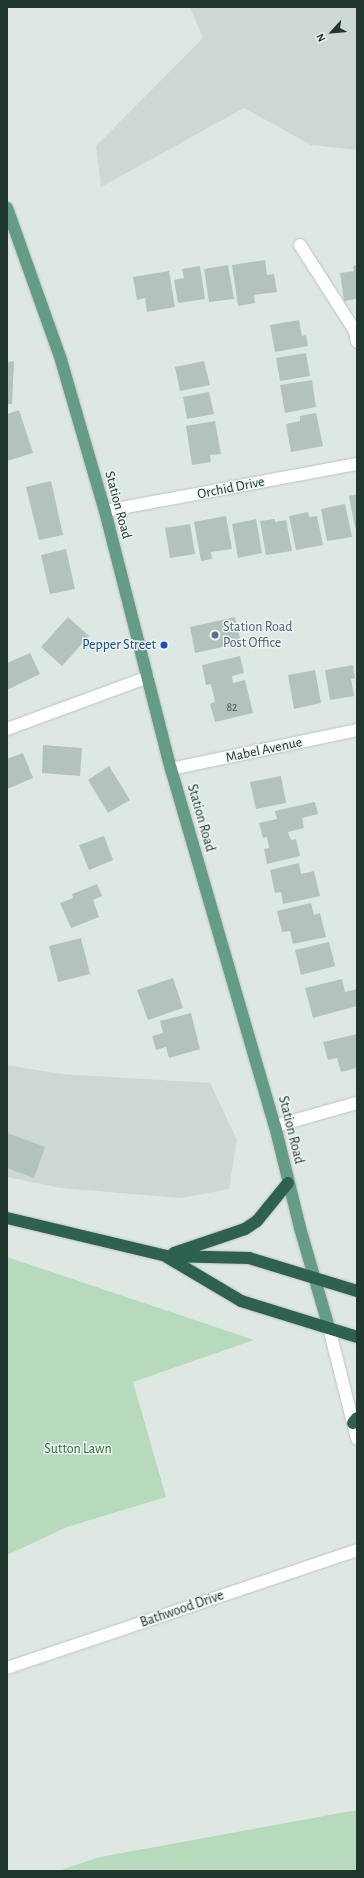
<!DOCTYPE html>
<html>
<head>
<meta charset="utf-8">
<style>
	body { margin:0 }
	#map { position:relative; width:364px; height:1878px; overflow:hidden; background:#dee8e2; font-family:"Alegreya Sans",sans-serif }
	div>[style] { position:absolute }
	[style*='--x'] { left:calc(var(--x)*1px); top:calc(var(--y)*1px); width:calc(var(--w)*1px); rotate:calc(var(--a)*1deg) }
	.built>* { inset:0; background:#ccd8d1 }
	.green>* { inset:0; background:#b7d9bc }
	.building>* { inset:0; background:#b3c3bb }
	.roads { filter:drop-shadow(0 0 1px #bcc3c0) drop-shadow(0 0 1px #bcc3c0) }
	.minor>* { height:12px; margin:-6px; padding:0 6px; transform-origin:6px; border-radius:6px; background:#fff }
	.major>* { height:12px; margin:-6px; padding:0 6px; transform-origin:6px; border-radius:6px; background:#649c86 }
	.highway>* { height:12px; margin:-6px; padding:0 6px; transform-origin:6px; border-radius:6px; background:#2e6150 }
	.dots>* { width:11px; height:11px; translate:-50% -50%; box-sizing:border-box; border:2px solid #edf5f0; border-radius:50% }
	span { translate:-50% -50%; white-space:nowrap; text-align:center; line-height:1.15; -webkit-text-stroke:3px #edf5f0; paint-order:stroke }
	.number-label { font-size:12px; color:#455a51 }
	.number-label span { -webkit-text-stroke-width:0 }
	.street-label { font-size:14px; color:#20372e }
	.service-label { font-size:14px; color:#4e5e75 }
	.left { translate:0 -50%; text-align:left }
	.transit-label { font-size:14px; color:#164399 }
	.right { translate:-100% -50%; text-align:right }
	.park-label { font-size:14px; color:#2d6b3d }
	.frame { position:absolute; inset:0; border:8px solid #20372e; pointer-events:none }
	.north { position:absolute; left:312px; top:12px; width:40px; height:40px; -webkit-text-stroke:3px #edf5f0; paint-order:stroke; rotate:243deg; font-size:11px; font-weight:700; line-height:16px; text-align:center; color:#20372e }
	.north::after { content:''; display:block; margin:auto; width:14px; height:18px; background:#20372e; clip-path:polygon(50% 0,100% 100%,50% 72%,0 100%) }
</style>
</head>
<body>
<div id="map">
	<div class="built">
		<i style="clip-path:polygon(190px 7px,357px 7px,357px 150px,311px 145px,244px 108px,101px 187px,96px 146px,203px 38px)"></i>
		<i style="clip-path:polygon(7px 1065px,62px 1074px,210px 1083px,237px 1140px,229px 1189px,181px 1198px,61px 1188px,7px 1177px)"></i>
	</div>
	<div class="green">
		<i style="clip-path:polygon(7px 1257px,254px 1340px,133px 1382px,166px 1497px,67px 1527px,7px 1555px)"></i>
		<i style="clip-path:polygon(357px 1810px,357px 1871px,58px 1871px,100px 1857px)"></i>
	</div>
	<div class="building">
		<i style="clip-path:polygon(265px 260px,267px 275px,274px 274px,277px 292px,254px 295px,255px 303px,238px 306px,232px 265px)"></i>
		<i style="clip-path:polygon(228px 265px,234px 299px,209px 302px,204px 269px)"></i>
		<i style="clip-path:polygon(357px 265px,357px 299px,344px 301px,340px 273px,354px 271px,353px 266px)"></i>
		<i style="clip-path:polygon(200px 266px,205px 299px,178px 303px,174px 280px,184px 278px,182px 269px)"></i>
		<i style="clip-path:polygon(169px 271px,175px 307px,147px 312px,145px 298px,137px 300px,133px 277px)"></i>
		<i style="clip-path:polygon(299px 320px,302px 336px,306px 335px,308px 346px,275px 352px,270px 325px)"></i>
		<i style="clip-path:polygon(306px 353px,310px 376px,280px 381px,276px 358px)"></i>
		<i style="clip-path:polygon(14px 361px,12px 404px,7px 404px,7px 362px)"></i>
		<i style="clip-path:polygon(204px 361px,210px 385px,180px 391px,175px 367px)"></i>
		<i style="clip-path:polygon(312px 380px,316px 407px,285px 413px,280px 385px)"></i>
		<i style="clip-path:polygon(209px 392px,214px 414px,187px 419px,183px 397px)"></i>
		<i style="clip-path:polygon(19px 410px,33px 453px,7px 461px,7px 414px)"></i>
		<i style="clip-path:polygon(316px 413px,323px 446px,291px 452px,286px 424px,300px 421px,300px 416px)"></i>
		<i style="clip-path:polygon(215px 421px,221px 454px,210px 455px,211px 462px,192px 465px,186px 426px)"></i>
		<i style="clip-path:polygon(51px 481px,63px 535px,39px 540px,26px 487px)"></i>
		<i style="clip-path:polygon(357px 494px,357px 527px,355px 528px,349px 496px)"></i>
		<i style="clip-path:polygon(345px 504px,352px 537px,327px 541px,321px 509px)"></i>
		<i style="clip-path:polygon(308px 512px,309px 517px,317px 516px,323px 545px,296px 550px,289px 516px)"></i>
		<i style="clip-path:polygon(226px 516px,232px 549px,211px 552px,212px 559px,201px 561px,194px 522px)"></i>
		<i style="clip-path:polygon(256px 519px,262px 553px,238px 558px,232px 524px)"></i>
		<i style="clip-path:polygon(275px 519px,275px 522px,286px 520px,292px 551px,266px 555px,260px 521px)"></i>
		<i style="clip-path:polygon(190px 524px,195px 554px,170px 558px,165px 528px)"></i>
		<i style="clip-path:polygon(66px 549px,75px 589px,50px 594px,41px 555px)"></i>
		<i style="clip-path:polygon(68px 617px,89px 636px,62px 666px,41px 647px)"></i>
		<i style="clip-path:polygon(235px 617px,241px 643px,195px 653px,190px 627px)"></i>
		<i style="clip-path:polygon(30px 653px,40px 674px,7px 690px,7px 663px)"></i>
		<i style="clip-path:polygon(240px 656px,244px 673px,232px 676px,233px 683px,245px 680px,253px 713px,215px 722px,210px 704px,215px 702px,211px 684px,206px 685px,202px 665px)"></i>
		<i style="clip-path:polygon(353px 665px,355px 678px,351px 679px,354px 696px,330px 700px,325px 670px)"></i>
		<i style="clip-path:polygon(315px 670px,321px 703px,294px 709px,288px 675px)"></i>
		<i style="clip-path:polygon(43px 745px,82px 748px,80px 776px,42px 773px)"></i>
		<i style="clip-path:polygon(23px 753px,33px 778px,7px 789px,7px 759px)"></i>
		<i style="clip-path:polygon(109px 766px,130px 800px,108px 813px,88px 780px)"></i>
		<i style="clip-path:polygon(281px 776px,286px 803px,256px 809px,250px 782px)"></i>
		<i style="clip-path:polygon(315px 802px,318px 814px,302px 818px,304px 828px,288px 832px,291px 840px,296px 839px,300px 856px,267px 864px,264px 849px,269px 848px,267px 837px,263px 838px,259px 823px,277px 819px,275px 811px)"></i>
		<i style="clip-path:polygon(104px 836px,113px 860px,89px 870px,79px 845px)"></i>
		<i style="clip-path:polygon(299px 863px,301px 874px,314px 871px,320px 896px,283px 904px,281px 892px,275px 893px,270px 870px)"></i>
		<i style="clip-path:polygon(97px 884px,102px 896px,93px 900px,99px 917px,71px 928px,60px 903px,73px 898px,72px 894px)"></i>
		<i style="clip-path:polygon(311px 903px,314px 915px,320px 913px,326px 937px,293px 944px,290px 931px,282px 932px,277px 911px)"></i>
		<i style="clip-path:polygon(81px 938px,90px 974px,58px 982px,49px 946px)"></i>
		<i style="clip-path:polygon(329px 942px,335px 966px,301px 975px,295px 950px)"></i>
		<i style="clip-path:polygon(173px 978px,183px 1008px,148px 1020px,137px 990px)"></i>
		<i style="clip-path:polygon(342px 979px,345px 992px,357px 989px,357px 1006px,313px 1018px,305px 988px)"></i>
		<i style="clip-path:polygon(191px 1013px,200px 1049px,169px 1058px,166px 1047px,156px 1050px,152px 1036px,163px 1033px,160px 1021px)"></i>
		<i style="clip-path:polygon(357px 1034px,357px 1068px,341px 1072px,337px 1058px,328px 1060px,323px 1042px)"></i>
		<i style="clip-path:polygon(7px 1133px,45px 1147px,34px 1178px,7px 1168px)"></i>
	</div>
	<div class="roads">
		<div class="minor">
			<i style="--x:300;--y:245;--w:102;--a:57.4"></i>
			<i style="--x:355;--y:331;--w:11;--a:80"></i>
			<i style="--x:105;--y:511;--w:256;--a:-10.6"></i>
			<i style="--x:7;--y:729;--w:150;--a:-20.2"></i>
			<i style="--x:171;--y:769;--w:190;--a:-11.8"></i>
			<i style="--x:275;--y:1126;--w:85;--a:-15.7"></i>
			<i style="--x:329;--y:1328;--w:114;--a:75.8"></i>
			<i style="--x:7;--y:1668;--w:369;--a:-18.6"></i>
		</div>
		<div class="major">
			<i style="--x:7;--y:208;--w:161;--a:70.4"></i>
			<i style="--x:61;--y:360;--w:157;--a:73.8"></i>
			<i style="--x:105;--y:511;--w:266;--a:75.7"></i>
			<i style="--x:171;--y:769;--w:372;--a:73.8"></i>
			<i style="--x:275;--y:1126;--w:105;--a:76.2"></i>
			<i style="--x:300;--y:1228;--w:104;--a:73.8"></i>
		</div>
		<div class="highway">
			<i style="--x:7;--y:1218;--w:163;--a:13.4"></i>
			<i style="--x:166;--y:1256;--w:83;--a:1.4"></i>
			<i style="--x:249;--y:1258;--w:113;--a:17"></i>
			<i style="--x:174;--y:1253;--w:75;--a:-18.7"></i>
			<i style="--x:245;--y:1229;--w:14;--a:-34"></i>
			<i style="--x:257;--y:1221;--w:49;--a:-50.8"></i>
			<i style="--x:167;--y:1257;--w:86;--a:30.7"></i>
			<i style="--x:241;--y:1301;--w:121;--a:17.2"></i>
			<i style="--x:353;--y:1423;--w:6;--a:-51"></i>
		</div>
	</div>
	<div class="dots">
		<i style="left:215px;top:635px;background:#5c6f8a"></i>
		<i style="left:164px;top:645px;background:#1a4fb4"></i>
	</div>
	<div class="number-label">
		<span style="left:232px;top:708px">82</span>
	</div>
	<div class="street-label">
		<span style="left:231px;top:488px;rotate:-11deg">Orchid Drive</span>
		<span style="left:118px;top:505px;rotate:75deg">Station Road</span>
		<span style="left:264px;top:750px;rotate:-12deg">Mabel Avenue</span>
		<span style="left:201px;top:818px;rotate:74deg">Station Road</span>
		<span style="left:291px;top:1130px;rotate:76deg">Station Road</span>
		<span style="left:182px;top:1609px;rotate:-19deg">Bathwood Drive</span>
	</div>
	<div class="service-label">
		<span class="left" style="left:223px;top:635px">Station Road<br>Post Office</span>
	</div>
	<div class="transit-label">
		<span class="right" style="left:156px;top:645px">Pepper Street</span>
	</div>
	<div class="park-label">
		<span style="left:78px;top:1449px">Sutton Lawn</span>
	</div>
	<div class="frame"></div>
	<div class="north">N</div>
</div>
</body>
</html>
